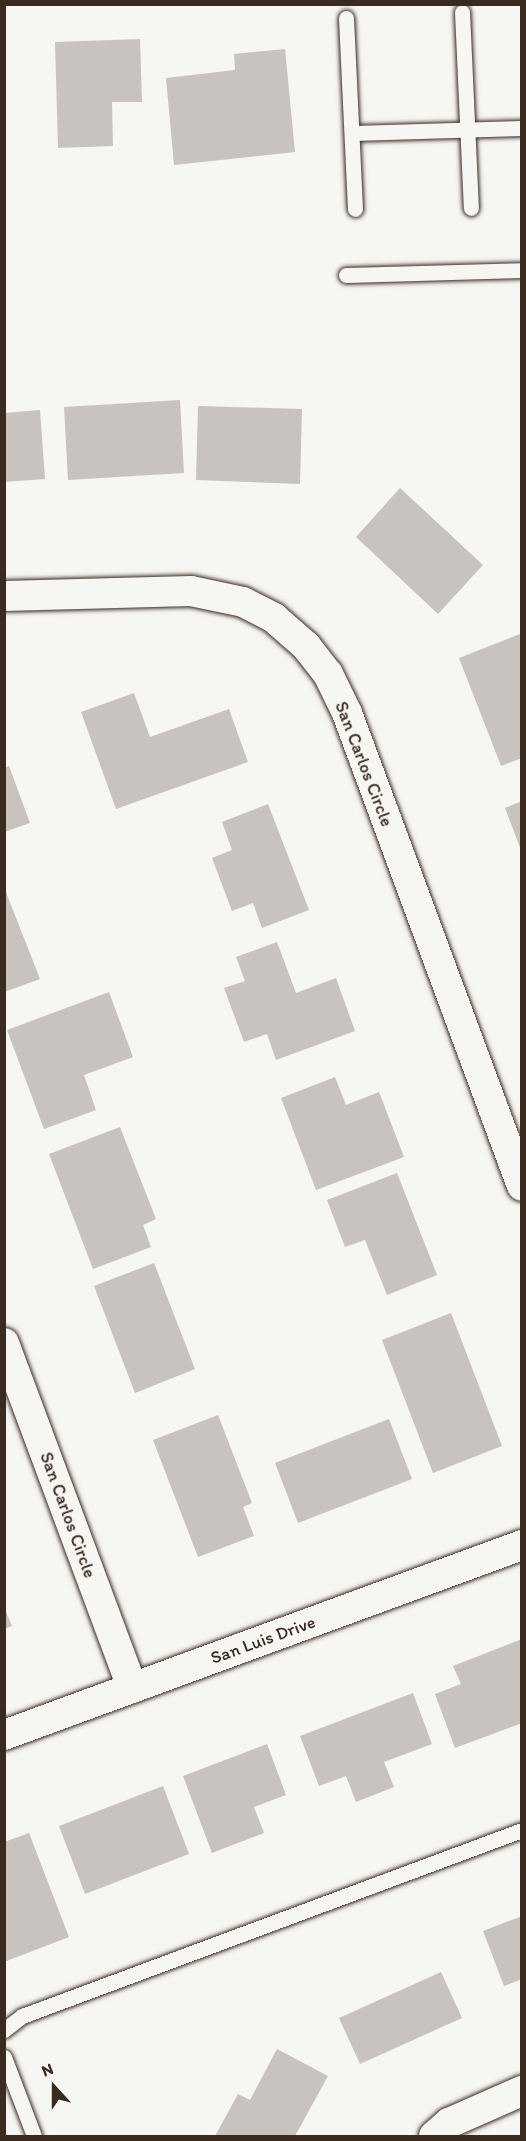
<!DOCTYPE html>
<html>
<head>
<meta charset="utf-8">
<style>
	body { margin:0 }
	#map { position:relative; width:526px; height:2141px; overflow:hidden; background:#f6f6f2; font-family:Itim,sans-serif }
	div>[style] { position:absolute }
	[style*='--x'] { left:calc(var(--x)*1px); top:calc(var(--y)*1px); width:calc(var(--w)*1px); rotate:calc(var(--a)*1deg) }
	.building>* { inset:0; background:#c8c3be }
	.roads { filter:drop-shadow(0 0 2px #3b2a1e) drop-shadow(0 0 2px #3b2a1e) }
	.lane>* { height:15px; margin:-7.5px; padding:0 7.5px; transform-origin:7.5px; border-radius:7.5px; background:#f6f6f2 }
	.street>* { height:30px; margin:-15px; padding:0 15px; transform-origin:15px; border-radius:15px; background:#f6f6f2 }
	span { translate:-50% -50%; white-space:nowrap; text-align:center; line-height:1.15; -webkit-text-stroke:5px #f6f6f2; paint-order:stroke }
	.street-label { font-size:18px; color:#3b2a1e }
	.frame { position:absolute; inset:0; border:6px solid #3b2a1e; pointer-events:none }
	.north { position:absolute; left:24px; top:2057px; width:60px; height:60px; -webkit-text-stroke:4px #f6f6f2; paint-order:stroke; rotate:339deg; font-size:16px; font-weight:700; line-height:24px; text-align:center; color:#3b2a1e }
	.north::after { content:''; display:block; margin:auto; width:21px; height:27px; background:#3b2a1e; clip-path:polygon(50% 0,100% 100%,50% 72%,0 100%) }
</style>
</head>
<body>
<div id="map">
	<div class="building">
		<i style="clip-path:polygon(140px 39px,142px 102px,112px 102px,113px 146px,58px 148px,55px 42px)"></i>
		<i style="clip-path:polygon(285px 49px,295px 152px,174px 165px,166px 78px,235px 70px,234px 54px)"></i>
		<i style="clip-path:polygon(180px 400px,184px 473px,68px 480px,64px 407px)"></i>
		<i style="clip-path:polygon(198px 406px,302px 409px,300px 484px,196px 480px)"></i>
		<i style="clip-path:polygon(40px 410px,45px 479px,4px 482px,4px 413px)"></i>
		<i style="clip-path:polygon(400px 488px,483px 565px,438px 614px,356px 537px)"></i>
		<i style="clip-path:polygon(520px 634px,522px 758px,501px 766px,459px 658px)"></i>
		<i style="clip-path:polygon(134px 693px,150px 737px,229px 709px,248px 762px,116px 809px,81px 712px)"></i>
		<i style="clip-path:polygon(9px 766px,30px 823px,4px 832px,4px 768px)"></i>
		<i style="clip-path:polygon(522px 801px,522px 850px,521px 850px,505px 808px)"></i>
		<i style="clip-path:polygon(268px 804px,309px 910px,262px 928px,253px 903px,232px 911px,212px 858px,232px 850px,222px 822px)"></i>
		<i style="clip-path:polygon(4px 887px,40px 979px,4px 992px)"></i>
		<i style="clip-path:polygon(277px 942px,296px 993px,336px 978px,355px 1031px,276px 1060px,267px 1034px,244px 1042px,224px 988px,245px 981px,236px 957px)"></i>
		<i style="clip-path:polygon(109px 992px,133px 1057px,84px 1075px,96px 1110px,44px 1129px,7px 1030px)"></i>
		<i style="clip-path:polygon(335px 1077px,346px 1105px,379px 1092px,404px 1157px,316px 1190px,281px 1098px)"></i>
		<i style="clip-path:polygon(120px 1127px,156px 1219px,143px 1225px,151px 1247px,93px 1269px,49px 1154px)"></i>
		<i style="clip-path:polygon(397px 1173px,437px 1275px,387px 1295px,365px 1240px,345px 1247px,327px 1200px)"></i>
		<i style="clip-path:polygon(154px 1263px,195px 1369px,135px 1393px,94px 1286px)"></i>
		<i style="clip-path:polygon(451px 1313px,502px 1446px,433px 1473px,382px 1340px)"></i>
		<i style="clip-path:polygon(218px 1415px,252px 1503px,243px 1507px,254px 1536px,198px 1557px,153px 1440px)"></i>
		<i style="clip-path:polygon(389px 1419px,412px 1479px,298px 1523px,275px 1463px)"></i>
		<i style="clip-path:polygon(4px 1607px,12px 1626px,4px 1629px)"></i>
		<i style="clip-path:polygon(522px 1639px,522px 1723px,455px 1748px,435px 1694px,461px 1684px,453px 1666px)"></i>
		<i style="clip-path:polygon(413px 1693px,432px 1744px,384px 1762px,394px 1787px,356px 1802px,346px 1776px,319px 1786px,300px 1736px)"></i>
		<i style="clip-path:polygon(267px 1744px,286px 1795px,254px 1807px,264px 1833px,212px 1853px,183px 1776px)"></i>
		<i style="clip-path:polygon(163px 1786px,189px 1854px,85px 1894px,59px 1826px)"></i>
		<i style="clip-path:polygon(29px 1833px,69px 1937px,4px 1962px,4px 1842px)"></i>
		<i style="clip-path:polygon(522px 1916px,522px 1979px,504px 1986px,483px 1931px)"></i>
		<i style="clip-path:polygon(441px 1972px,462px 2018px,360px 2064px,339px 2018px)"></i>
		<i style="clip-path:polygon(277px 2049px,328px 2076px,295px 2136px,215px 2136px,238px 2094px,250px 2100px)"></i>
	</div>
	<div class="roads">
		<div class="lane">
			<i style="--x:462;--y:12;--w:196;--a:87.4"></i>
			<i style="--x:346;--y:18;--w:191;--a:87.3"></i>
			<i style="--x:352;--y:133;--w:170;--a:-1.7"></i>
			<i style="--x:346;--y:275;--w:176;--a:-1.6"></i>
			<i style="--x:4;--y:2030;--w:23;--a:-38"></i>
			<i style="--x:22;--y:2016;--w:533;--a:-20.41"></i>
			<i style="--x:4;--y:2057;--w:85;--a:69.2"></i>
		</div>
		<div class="street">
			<i style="--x:4;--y:596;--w:187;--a:-1.5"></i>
			<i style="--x:191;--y:591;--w:53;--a:11.9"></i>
			<i style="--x:243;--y:602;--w:35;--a:27"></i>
			<i style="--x:274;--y:618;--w:43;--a:41.2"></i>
			<i style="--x:306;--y:646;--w:36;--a:52"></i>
			<i style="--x:328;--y:674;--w:43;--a:64"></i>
			<i style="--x:347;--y:713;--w:504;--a:69.7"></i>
			<i style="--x:4;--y:1343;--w:368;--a:69.6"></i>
			<i style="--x:4;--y:1735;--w:552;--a:-20.14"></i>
			<i style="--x:434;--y:2136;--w:20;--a:-41"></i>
			<i style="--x:449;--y:2123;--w:80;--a:-23.7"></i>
		</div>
	</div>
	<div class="street-label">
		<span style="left:364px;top:764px;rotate:69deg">San Carlos Circle</span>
		<span style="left:68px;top:1515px;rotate:70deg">San Carlos Circle</span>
		<span style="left:263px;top:1640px;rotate:-20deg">San Luis Drive</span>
	</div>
	<div class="frame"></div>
	<div class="north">N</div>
</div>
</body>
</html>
